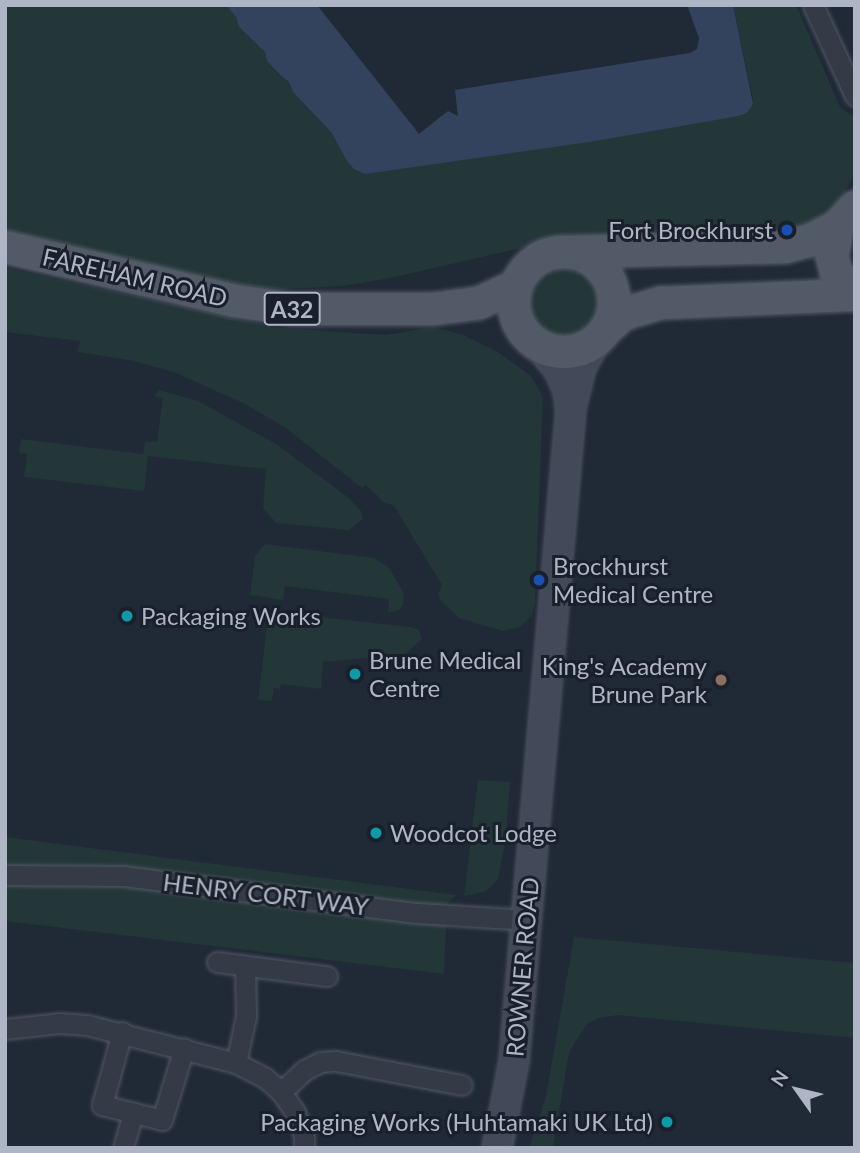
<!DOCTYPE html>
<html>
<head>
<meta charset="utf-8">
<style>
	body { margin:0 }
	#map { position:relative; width:860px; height:1153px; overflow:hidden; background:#202936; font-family:Lato,sans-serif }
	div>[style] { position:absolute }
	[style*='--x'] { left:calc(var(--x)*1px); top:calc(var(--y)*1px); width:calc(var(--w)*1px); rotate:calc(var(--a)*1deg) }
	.green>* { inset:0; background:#233638 }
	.round { border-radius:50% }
	.water>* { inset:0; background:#34435d }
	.roads { filter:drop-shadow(0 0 2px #515865) drop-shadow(0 0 2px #515865) }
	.minor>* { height:19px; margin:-9.5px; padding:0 9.5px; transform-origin:9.5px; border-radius:9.5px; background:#343b47 }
	.secondary>* { height:28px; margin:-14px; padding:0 14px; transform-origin:14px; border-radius:14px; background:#424a5a }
	.primary>* { height:32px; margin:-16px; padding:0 16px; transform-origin:16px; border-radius:16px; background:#525967 }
	.primary>.ring { margin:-16px; padding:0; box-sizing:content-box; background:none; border:32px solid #525967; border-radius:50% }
	.dots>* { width:19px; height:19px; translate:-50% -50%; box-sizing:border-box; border:4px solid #19202b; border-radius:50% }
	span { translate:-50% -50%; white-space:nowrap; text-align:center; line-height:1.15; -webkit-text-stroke:6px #19202b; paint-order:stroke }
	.shield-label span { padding:2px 5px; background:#19202b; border:2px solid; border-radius:5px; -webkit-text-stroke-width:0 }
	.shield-label { font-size:23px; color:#aeb5c4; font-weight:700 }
	.poi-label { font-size:24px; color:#aeb5c4 }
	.right { translate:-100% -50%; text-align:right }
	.left { translate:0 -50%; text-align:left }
	.street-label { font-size:24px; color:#aeb5c4 }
	.frame { position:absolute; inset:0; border:7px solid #aeb5c4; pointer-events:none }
	.north { position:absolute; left:762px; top:1055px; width:70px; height:70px; -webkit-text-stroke:5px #19202b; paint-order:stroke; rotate:304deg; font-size:19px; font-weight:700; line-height:28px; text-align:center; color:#aeb5c4 }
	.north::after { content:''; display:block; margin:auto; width:24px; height:32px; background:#aeb5c4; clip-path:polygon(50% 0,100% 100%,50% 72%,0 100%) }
</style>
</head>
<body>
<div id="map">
	<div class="green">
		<i style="clip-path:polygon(5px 5px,226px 5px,236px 17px,239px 27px,265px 52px,267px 61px,280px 76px,289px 82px,293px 92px,331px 132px,347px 161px,365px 174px,739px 116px,748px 113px,753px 99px,733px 5px,796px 5px,840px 107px,853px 116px,855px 173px,834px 212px,812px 227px,751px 230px,728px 241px,552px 241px,390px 278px,344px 286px,282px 289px,246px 286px,5px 234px)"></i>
		<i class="round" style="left:527px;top:262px;width:74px;height:74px"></i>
		<i style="clip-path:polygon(5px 268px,279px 328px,386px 335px,434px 327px,463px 335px,498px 352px,531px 376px,543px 397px,535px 602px,532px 615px,520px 627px,503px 631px,459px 618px,442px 602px,438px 594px,442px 585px,394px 506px,384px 502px,366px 485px,362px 488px,286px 428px,247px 405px,174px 372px,129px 360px,78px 352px,80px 341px,5px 332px)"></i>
		<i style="clip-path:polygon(159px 390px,198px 401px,276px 444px,349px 498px,361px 511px,363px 519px,349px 530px,276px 523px,263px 508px,266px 469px,148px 456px,144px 491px,24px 477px,27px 454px,19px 453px,21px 439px,143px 454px,145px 441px,157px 442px,163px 398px,154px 396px)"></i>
		<i style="clip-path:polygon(265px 544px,374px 558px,388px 567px,394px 576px,404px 594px,403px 605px,399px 610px,388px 613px,389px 599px,285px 586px,283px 600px,250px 595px,255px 556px)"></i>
		<i style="clip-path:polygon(282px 613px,411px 627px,419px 630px,422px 639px,395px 664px,367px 658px,323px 662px,321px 689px,281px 684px,280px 689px,274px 688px,272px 701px,258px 700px,268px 618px)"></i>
		<i style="clip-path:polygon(478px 780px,510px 782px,505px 844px,498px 879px,491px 887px,484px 892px,464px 896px)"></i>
		<i style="clip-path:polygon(5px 837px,456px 895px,447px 904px,444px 974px,5px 921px)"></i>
		<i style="clip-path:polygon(574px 937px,855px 963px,855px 1038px,618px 1015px,599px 1018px,587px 1024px,569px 1052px,553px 1148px,529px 1148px,546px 1096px)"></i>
	</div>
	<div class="water">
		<i style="clip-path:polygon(226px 5px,317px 5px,419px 134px,448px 111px,458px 116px,455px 90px,690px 53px,697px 49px,699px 38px,687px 5px,733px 5px,753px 104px,747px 113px,739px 116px,589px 142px,365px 174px,354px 169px,347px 161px,331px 132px,293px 92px,289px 82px,281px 76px,267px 61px,265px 52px,239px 27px,236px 17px)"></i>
	</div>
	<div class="roads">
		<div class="minor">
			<i style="--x:813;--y:5;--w:100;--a:65.2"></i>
			<i style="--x:5;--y:875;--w:118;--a:0.5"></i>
			<i style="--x:123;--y:876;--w:296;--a:7.2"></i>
			<i style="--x:417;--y:913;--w:110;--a:3.6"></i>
			<i style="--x:217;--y:962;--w:111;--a:7.3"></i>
			<i style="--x:5;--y:1029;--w:54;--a:-6.3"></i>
			<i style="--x:59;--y:1023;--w:28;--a:4"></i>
			<i style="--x:87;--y:1025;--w:154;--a:14.3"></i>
			<i style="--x:236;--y:1063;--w:31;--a:27"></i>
			<i style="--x:264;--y:1077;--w:23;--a:41"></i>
			<i style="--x:281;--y:1092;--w:24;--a:55"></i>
			<i style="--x:295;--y:1112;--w:25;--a:69"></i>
			<i style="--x:304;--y:1135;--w:13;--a:90"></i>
			<i style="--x:122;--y:1032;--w:76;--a:105.3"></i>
			<i style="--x:102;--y:1105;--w:62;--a:14"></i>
			<i style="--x:162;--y:1120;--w:75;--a:-73"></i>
			<i style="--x:236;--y:1063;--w:48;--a:-78"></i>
			<i style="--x:246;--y:1016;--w:50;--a:-91.1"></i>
			<i style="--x:281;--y:1092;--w:33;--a:-43"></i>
			<i style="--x:305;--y:1070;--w:17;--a:-28"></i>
			<i style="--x:320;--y:1062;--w:16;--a:-4"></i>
			<i style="--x:336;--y:1061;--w:128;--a:10.8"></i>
			<i style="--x:123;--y:1148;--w:37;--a:-74"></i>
		</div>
		<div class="secondary">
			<i style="--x:540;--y:347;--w:30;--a:50"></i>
			<i style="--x:559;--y:370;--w:22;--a:66"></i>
			<i style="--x:568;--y:390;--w:16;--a:83"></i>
			<i style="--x:497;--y:1148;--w:89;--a:-78.9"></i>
			<i style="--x:514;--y:1061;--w:655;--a:-85.01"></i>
			<i style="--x:571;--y:408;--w:42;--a:-76.3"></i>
			<i style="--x:581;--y:367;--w:30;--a:-60"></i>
		</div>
		<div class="primary">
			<i style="--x:855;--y:207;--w:25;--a:132"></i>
			<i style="--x:838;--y:226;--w:31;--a:101"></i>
			<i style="--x:832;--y:256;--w:16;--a:76"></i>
			<i style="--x:836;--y:272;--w:28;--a:48"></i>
			<i style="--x:5;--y:247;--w:236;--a:13.2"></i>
			<i style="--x:235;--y:301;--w:58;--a:8"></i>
			<i style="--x:292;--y:309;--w:141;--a:0"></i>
			<i style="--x:433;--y:309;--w:46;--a:-7.4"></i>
			<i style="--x:479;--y:303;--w:41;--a:-24.7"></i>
			<i class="ring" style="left:514px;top:252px;width:68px;height:68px"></i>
			<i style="--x:569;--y:252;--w:216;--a:-1.3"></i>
			<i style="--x:785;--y:247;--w:27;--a:-15"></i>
			<i style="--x:811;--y:240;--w:30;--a:-27"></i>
			<i style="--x:605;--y:330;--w:25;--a:-40"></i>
			<i style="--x:624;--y:314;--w:39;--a:-17"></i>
			<i style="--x:661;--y:303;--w:194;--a:-2.4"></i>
		</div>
	</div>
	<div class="dots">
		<i style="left:787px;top:230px;background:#1a4fb4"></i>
		<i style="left:539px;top:580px;background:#1a4fb4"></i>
		<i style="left:127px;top:616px;background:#0f9aa8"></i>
		<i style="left:355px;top:674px;background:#0f9aa8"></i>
		<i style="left:721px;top:680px;background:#8d6e63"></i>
		<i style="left:376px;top:833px;background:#0f9aa8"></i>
		<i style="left:667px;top:1122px;background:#0f9aa8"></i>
	</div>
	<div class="shield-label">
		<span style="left:292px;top:309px">A32</span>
	</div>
	<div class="poi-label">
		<span class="right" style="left:773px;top:230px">Fort Brockhurst</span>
		<span class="left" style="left:553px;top:580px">Brockhurst<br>Medical Centre</span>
		<span class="left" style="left:141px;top:616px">Packaging Works</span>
		<span class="left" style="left:369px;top:674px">Brune Medical<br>Centre</span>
		<span class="right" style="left:707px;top:680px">King's Academy<br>Brune Park</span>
		<span class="left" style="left:390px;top:833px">Woodcot Lodge</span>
		<span class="right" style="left:653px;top:1122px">Packaging Works (Huhtamaki UK Ltd)</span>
	</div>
	<div class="street-label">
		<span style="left:135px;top:277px;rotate:13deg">FAREHAM ROAD</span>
		<span style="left:266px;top:894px;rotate:7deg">HENRY CORT WAY</span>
		<span style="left:522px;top:967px;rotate:-85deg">ROWNER ROAD</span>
	</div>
	<div class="frame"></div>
	<div class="north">N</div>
</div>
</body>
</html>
